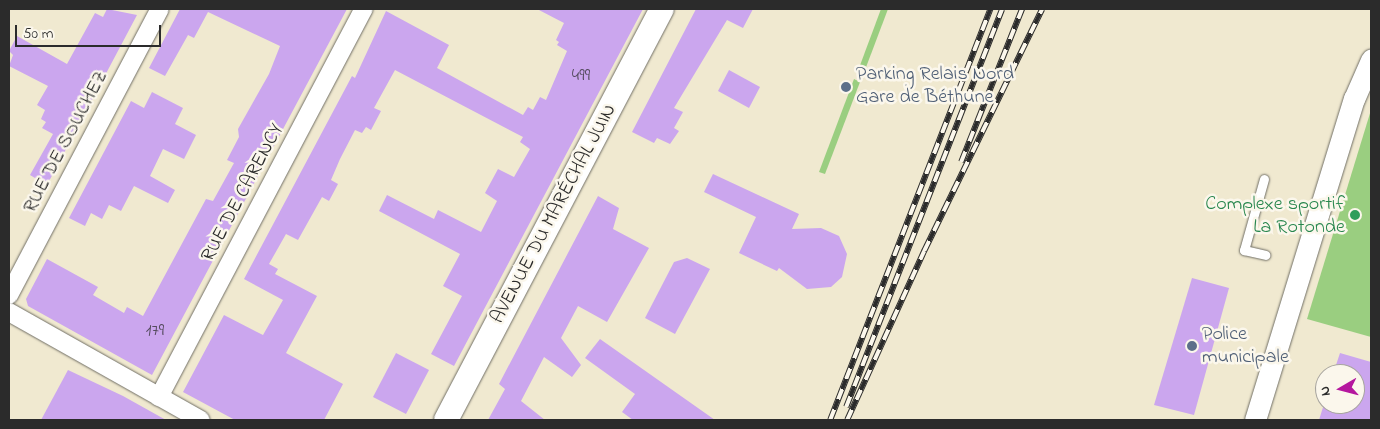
<!DOCTYPE html>
<html>
<head>
<meta charset="utf-8">
<style>
	body { margin:0 }
	#map { position:relative; width:1380px; height:429px; overflow:hidden; background:#f0e9d0; font-family:"Indie Flower",sans-serif }
	div>[style] { position:absolute }
	[style*='--x'] { left:calc(var(--x)*1px); top:calc(var(--y)*1px); width:calc(var(--w)*1px); rotate:calc(var(--a)*1deg) }
	.green>* { inset:0; background:#9ace80 }
	.building>* { inset:0; background:#cba6ee }
	.roads { filter:drop-shadow(0 0 1px #706e65) drop-shadow(0 0 1px #706e65) }
	.service>* { height:9px; margin:-4.5px; padding:0 4.5px; transform-origin:4.5px; border-radius:4.5px; background:#fff }
	.minor>* { height:18px; margin:-9px; padding:0 9px; transform-origin:9px; border-radius:9px; background:#fff }
	.tertiary>* { height:21px; margin:-10.5px; padding:0 10.5px; transform-origin:10.5px; border-radius:10.5px; background:#fff }
	.secondary>* { height:24px; margin:-12px; padding:0 12px; transform-origin:12px; border-radius:12px; background:#fff }
	.rail>* { height:5.5px; margin-top:-2.75px; transform-origin:0; background:repeating-linear-gradient(90deg,#fbf7ec 0 11px,#2b2b2b 0 22px); box-sizing:border-box; border-block:1px solid #2b2b2b }
	.dots>* { width:14px; height:14px; translate:-50% -50%; box-sizing:border-box; border:2px solid #fbf7ec; border-radius:50% }
	span { translate:-50% -50%; white-space:nowrap; text-align:center; line-height:1.15; -webkit-text-stroke:5px #fbf7ec; paint-order:stroke }
	.number-label { font-size:18px; color:#534a5c }
	.number-label span { -webkit-text-stroke-width:0 }
	.service-label { font-size:20px; color:#4e5e75 }
	.left { translate:0 -50%; text-align:left }
	.street-label { font-size:20px; color:#2b2b2b }
	.leisure-label { font-size:20px; color:#27864d }
	.right { translate:-100% -50%; text-align:right }
	.frame { position:absolute; inset:0; border:10px solid #2b2b2b; pointer-events:none }
	.north { position:absolute; left:1315px; top:364px; width:50px; height:50px; box-sizing:border-box; background:#fbf7ec; border:1px solid #a8a59f; border-radius:50%; rotate:262deg; font-size:14px; font-weight:700; line-height:20px; text-align:center; color:#2b2b2b }
	.north::after { content:''; display:block; margin:auto; width:18px; height:22px; background:#b5179e; clip-path:polygon(50% 0,100% 100%,50% 72%,0 100%) }
	.scale { position:absolute; left:15px; top:25px; width:146px; height:22px; box-sizing:border-box; border:2px solid #2b2b2b; border-top:0; padding-left:6px; font-size:15px; line-height:18px; white-space:nowrap; color:#2b2b2b; -webkit-text-stroke:4px #fbf7ec; paint-order:stroke }
</style>
</head>
<body>
<div id="map">
	<div class="green">
		<i style="clip-path:polygon(881px 9px,888px 9px,865px 70px,859px 68px)"></i>
		<i style="clip-path:polygon(854px 79px,860px 82px,825px 174px,819px 172px)"></i>
		<i style="clip-path:polygon(1371px 110px,1371px 337px,1307px 319px)"></i>
	</div>
	<div class="building">
		<i style="clip-path:polygon(107px 9px,137px 15px,47px 185px,30px 175px,53px 134px,42px 128px,46px 122px,41px 119px,45px 110px,37px 105px,48px 86px,9px 66px,13px 55px,9px 51px,17px 36px,67px 64px,95px 13px,103px 17px)"></i>
		<i style="clip-path:polygon(180px 9px,347px 9px,152px 375px,28px 306px,26px 299px,47px 259px,98px 287px,93px 295px,124px 313px,127px 307px,143px 316px,206px 199px,213px 201px,234px 163px,227px 160px,239px 137px,238px 129px,269px 74px,280px 46px,208px 12px,194px 38px,188px 35px,165px 76px,149px 68px)"></i>
		<i style="clip-path:polygon(537px 9px,643px 9px,454px 366px,431px 354px,462px 296px,443px 286px,460px 254px,379px 211px,387px 195px,434px 219px,438px 210px,481px 232px,497px 201px,485px 193px,498px 169px,514px 177px,530px 149px,520px 142px,523px 137px,395px 70px,374px 108px,381px 111px,371px 130px,366px 127px,362px 133px,355px 130px,340px 159px,331px 180px,338px 184px,329px 201px,322px 197px,298px 240px,286px 234px,269px 264px,278px 269px,275px 274px,317px 296px,286px 353px,343px 384px,324px 420px,235px 420px,183px 392px,224px 315px,263px 335px,283px 300px,244px 279px,352px 76px,355px 78px,386px 11px,449px 45px,437px 68px,523px 115px,528px 107px,533px 110px,540px 97px,546px 100px,567px 51px,557px 45px,559px 42px,556px 40px,564px 23px)"></i>
		<i style="clip-path:polygon(696px 9px,753px 9px,743px 28px,727px 20px,674px 108px,683px 112px,674px 128px,679px 131px,670px 144px,657px 138px,654px 143px,632px 132px)"></i>
		<i style="clip-path:polygon(729px 70px,760px 87px,749px 108px,718px 91px)"></i>
		<i style="clip-path:polygon(152px 92px,183px 108px,175px 124px,196px 135px,184px 159px,163px 149px,150px 176px,175px 190px,168px 203px,134px 186px,121px 211px,109px 205px,102px 219px,91px 213px,85px 226px,69px 218px,131px 101px,144px 108px)"></i>
		<i style="clip-path:polygon(713px 174px,799px 214px,792px 229px,821px 228px,839px 236px,847px 254px,842px 277px,831px 287px,807px 289px,779px 268px,777px 271px,739px 253px,756px 217px,704px 192px)"></i>
		<i style="clip-path:polygon(598px 196px,619px 208px,613px 229px,649px 248px,607px 322px,578px 306px,561px 338px,581px 365px,572px 377px,544px 357px,521px 401px,545px 420px,488px 420px,505px 389px,499px 384px)"></i>
		<i style="clip-path:polygon(687px 258px,710px 269px,675px 334px,645px 318px,674px 262px)"></i>
		<i style="clip-path:polygon(1192px 278px,1229px 288px,1194px 415px,1154px 405px)"></i>
		<i style="clip-path:polygon(600px 339px,715px 420px,633px 420px,622px 412px,635px 394px,585px 358px)"></i>
		<i style="clip-path:polygon(396px 353px,429px 370px,406px 414px,373px 397px)"></i>
		<i style="clip-path:polygon(1340px 353px,1371px 362px,1371px 420px,1319px 420px,1324px 404px,1355px 404px,1355px 374px,1333px 374px)"></i>
		<i style="clip-path:polygon(68px 370px,123px 396px,166px 420px,41px 420px)"></i>
	</div>
	<div class="roads">
		<div class="service">
			<i style="--x:1264;--y:179;--w:74;--a:105.7"></i>
			<i style="--x:1244;--y:250;--w:22;--a:13"></i>
		</div>
		<div class="minor">
			<i style="--x:9;--y:295;--w:323;--a:-62.2"></i>
			<i style="--x:9;--y:312;--w:220;--a:29.4"></i>
			<i style="--x:159;--y:397;--w:439;--a:-62.2"></i>
		</div>
		<div class="tertiary">
			<i style="--x:1255;--y:420;--w:336;--a:-72.9"></i>
			<i style="--x:1354;--y:99;--w:43;--a:-66.4"></i>
		</div>
		<div class="secondary">
			<i style="--x:446;--y:420;--w:464;--a:-62.3"></i>
		</div>
	</div>
	<div class="rail">
		<i style="--x:961;--y:162;--w:165;--a:-68.3"></i>
		<i style="--x:846;--y:407;--w:427;--a:-68.6"></i>
		<i style="--x:830;--y:420;--w:441;--a:-68.7"></i>
		<i style="--x:847;--y:420;--w:186;--a:-65.5"></i>
		<i style="--x:924;--y:251;--w:269;--a:-64"></i>
	</div>
	<div class="dots">
		<i style="left:846px;top:87px;background:#5c6f8a"></i>
		<i style="left:1355px;top:215px;background:#2e9e5b"></i>
		<i style="left:1192px;top:346px;background:#5c6f8a"></i>
	</div>
	<div class="number-label">
		<span style="left:581px;top:76px">499</span>
		<span style="left:155px;top:331px">179</span>
	</div>
	<div class="service-label">
		<span class="left" style="left:856px;top:86px">Parking Relais Nord<br>Gare de Béthune</span>
		<span class="left" style="left:1202px;top:346px">Police<br>municipale</span>
	</div>
	<div class="street-label">
		<span style="left:66px;top:142px;rotate:-62deg">RUE DE SOUCHEZ</span>
		<span style="left:243px;top:193px;rotate:-62deg">RUE DE CARENCY</span>
		<span style="left:554px;top:214px;rotate:-62deg">AVENUE DU MARÉCHAL JUIN</span>
	</div>
	<div class="leisure-label">
		<span class="right" style="left:1345px;top:216px">Complexe sportif<br>La Rotonde</span>
	</div>
	<div class="frame"></div>
	<div class="north">N</div>
	<div class="scale">50 m</div>
</div>
</body>
</html>
